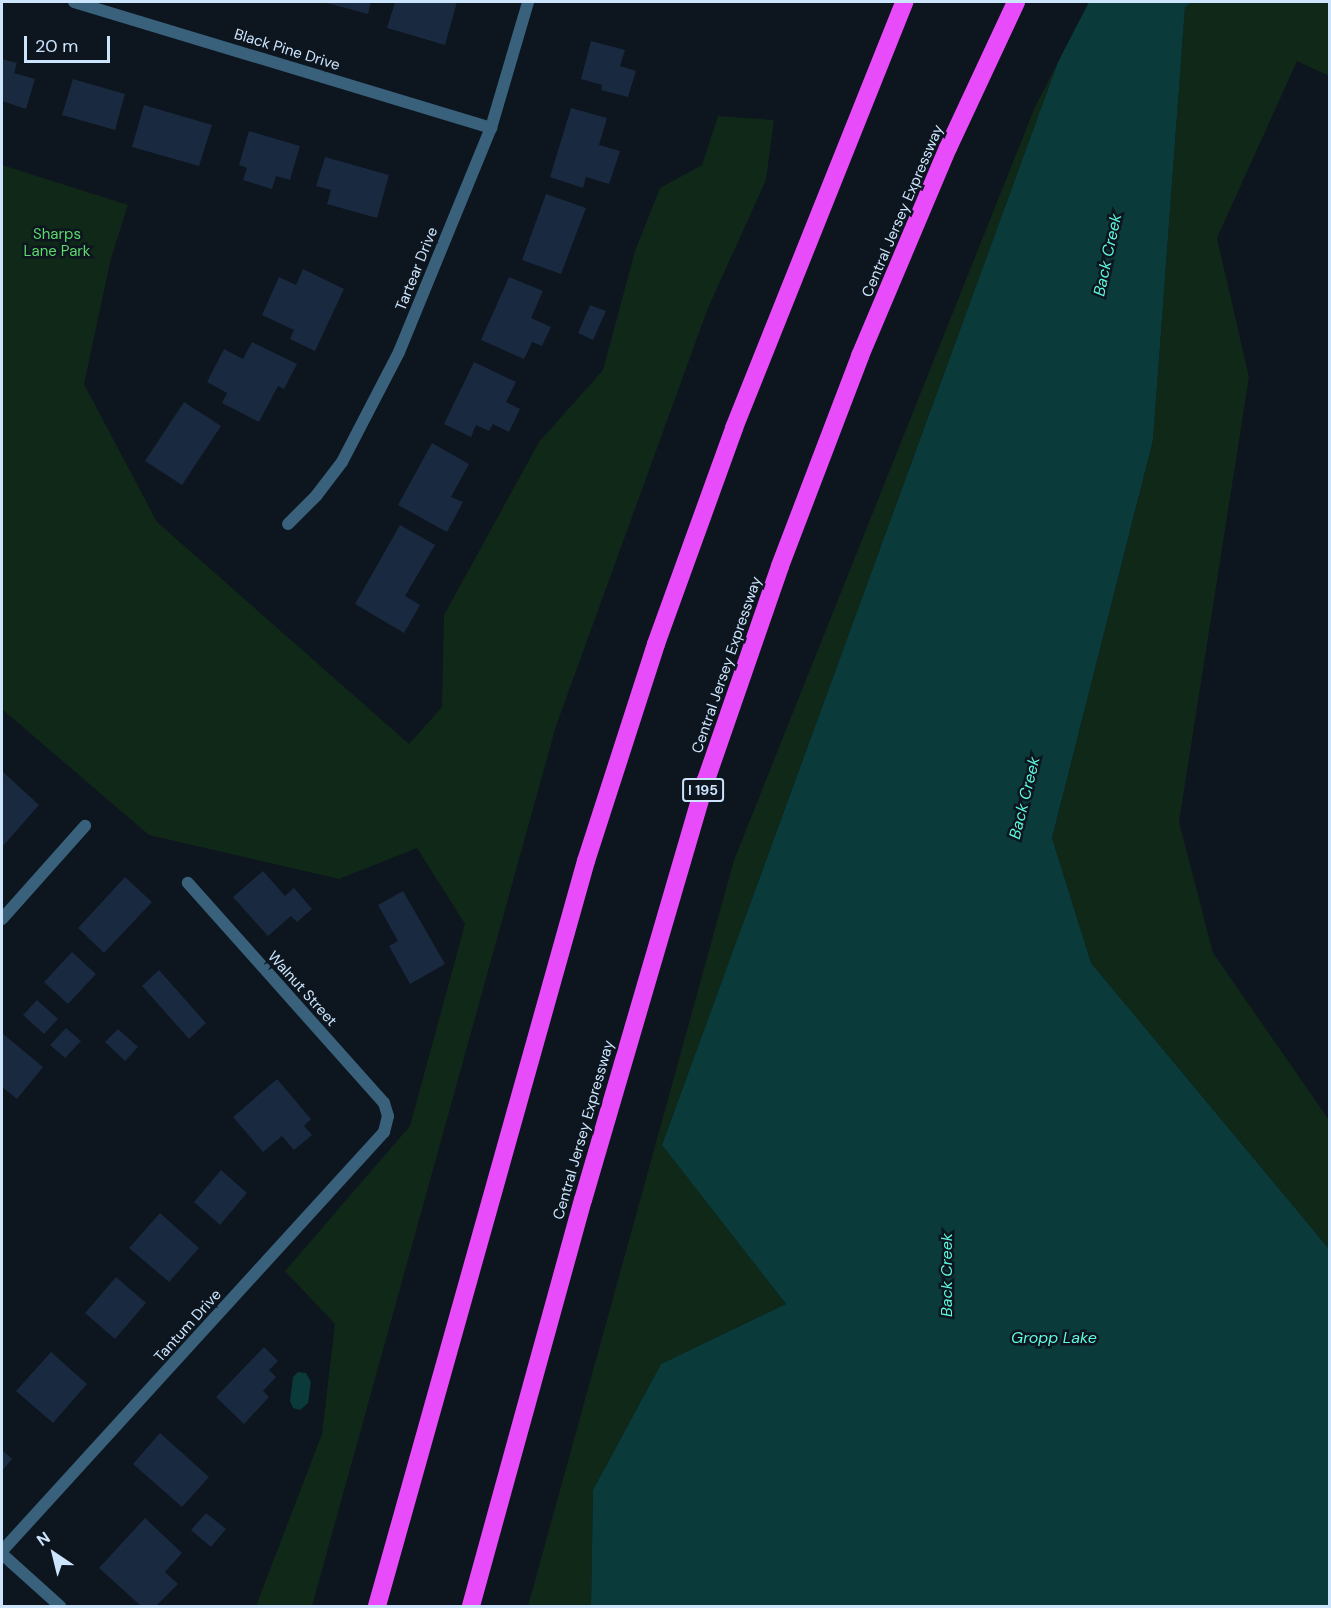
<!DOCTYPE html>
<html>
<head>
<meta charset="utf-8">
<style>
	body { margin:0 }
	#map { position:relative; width:1331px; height:1608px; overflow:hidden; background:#0d151e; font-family:"DM Sans",sans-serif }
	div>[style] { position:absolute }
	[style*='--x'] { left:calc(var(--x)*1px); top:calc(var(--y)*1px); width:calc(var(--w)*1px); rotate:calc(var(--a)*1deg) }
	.green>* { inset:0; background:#102818 }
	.water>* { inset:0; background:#0a3a3a }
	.building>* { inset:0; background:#19293f }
	.minor>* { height:12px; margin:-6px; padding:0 6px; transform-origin:6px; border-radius:6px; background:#39617c }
	.motorway>* { height:18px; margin:-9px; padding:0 9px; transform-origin:9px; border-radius:9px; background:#e74bfa }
	span { translate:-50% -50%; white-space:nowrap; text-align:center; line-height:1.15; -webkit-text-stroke:5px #0d151e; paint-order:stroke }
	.shield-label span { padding:2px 4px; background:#0d151e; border:2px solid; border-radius:4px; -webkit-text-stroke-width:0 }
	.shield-label { font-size:14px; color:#cce5fd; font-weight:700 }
	.street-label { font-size:15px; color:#cce5fd }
	.park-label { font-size:15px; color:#5bda6b }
	.water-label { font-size:16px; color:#5dfae1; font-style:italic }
	.frame { position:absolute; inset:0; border:3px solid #cce5fd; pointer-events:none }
	.north { position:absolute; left:24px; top:1524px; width:60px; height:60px; -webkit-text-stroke:4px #0d151e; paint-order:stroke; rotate:325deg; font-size:16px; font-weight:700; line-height:24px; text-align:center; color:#cce5fd }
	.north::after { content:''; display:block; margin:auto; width:21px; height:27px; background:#cce5fd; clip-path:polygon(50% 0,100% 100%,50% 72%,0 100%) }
	.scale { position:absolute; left:24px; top:36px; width:86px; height:27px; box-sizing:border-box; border:3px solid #cce5fd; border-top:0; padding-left:8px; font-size:18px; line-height:21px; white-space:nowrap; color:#cce5fd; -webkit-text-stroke:4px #0d151e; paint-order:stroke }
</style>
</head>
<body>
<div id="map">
	<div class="green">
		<i style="clip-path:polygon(1192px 2px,1329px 2px,1329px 76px,1297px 61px,1217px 238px,1249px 377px,1179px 822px,1213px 953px,1329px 1120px,1329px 1249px,1091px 963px,1052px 838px,1153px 440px,1185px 7px)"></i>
		<i style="clip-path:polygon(1058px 62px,662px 1145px,786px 1304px,661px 1364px,593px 1490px,591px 1606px,528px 1606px,734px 860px,1035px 107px)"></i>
		<i style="clip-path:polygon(718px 116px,774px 120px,766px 180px,708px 308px,556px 726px,312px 1606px,256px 1606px,322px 1434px,335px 1324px,285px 1271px,410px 1126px,465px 924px,417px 848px,339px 879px,149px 835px,2px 709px,2px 165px,128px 205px,111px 258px,84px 384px,157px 522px,409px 744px,442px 707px,444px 615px,539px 442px,603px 370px,635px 251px,660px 188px,702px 165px)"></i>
	</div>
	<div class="water">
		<i style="clip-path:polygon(1089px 2px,1192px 2px,1185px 7px,1153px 440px,1052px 838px,1091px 963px,1329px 1249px,1329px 1606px,591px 1606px,593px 1490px,661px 1364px,786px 1304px,662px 1145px,1058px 62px)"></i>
		<i style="clip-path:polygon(298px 1372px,306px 1373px,311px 1382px,308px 1403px,300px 1410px,293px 1408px,290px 1401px,293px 1377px)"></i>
	</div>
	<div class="building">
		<i style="clip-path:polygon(323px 2px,371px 2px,368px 14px)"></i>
		<i style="clip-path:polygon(395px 2px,457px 2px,445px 45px,387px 28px)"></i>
		<i style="clip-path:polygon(591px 41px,625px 50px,620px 66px,636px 71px,628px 97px,601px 90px,602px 85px,581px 79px)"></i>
		<i style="clip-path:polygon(2px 59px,17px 63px,14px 73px,35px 79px,26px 109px,2px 101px)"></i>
		<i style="clip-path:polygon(73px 79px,125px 94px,115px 130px,62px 115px)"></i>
		<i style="clip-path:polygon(144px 105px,212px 125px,199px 166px,132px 147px)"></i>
		<i style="clip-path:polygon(571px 108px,607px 118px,599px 145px,620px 151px,609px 184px,586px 177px,583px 188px,550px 177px)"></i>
		<i style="clip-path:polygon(249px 131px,300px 146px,290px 180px,276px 176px,272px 189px,243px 180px,247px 168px,239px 165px)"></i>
		<i style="clip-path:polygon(325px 157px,389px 175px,377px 218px,327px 204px,331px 190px,316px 186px)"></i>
		<i style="clip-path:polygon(546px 194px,586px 208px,561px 274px,522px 260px)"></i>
		<i style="clip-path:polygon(303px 269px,344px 289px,315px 351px,290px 339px,294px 330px,262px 315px,279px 277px,296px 285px)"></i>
		<i style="clip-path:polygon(509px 277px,543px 291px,531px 318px,551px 327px,542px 346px,532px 342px,524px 359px,481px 340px)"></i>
		<i style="clip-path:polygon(590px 305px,606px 311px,593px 340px,578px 333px)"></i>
		<i style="clip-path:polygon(252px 342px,297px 364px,284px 389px,278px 386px,259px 422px,222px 403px,227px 393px,207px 382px,224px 349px,243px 359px)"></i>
		<i style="clip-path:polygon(474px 362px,516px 382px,506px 402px,520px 409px,509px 432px,493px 424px,489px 431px,476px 425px,471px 437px,444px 424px)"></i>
		<i style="clip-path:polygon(184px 402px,221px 426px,182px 485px,145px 461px)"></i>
		<i style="clip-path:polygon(432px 443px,469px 464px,451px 497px,463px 502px,447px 532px,398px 505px)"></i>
		<i style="clip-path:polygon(400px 525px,435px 545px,405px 596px,420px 605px,404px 633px,355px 604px)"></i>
		<i style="clip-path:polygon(2px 771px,39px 805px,2px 847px)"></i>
		<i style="clip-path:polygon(263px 871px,285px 896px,294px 888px,312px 909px,297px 922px,291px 916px,268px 936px,233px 897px)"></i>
		<i style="clip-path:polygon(125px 877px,152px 902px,104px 953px,78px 928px)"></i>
		<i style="clip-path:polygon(403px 891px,445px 964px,410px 984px,389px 946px,398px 941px,378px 905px)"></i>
		<i style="clip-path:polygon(72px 952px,96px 974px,68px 1004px,44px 982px)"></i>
		<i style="clip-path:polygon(159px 970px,206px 1023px,189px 1039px,142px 986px)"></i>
		<i style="clip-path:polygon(37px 1000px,58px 1019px,44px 1034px,23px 1015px)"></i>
		<i style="clip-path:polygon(66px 1028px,81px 1041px,65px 1058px,50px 1045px)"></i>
		<i style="clip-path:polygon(118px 1029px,138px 1047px,125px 1061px,105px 1042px)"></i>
		<i style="clip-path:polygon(2px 1033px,43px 1067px,17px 1099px,2px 1087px)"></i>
		<i style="clip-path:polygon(277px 1079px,311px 1119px,304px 1126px,312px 1135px,294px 1150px,282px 1136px,263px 1152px,233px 1117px)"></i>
		<i style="clip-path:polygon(221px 1170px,247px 1193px,220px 1225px,194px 1202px)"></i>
		<i style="clip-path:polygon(160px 1213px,199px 1248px,169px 1282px,129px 1248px)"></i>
		<i style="clip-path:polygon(116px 1277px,146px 1303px,115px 1339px,85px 1313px)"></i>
		<i style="clip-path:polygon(264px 1347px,278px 1361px,269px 1370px,276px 1377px,263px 1391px,269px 1397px,244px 1424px,216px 1397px)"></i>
		<i style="clip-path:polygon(51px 1352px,87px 1384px,53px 1423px,16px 1391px)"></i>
		<i style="clip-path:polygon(160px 1433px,209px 1477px,182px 1507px,133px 1464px)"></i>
		<i style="clip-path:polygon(2px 1450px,12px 1459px,2px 1471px)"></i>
		<i style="clip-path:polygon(206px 1513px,226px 1529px,211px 1547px,191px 1530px)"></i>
		<i style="clip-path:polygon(145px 1518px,182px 1553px,165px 1572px,178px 1584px,156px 1606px,141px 1606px,99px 1568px)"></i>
	</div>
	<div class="minor">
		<i style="--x:74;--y:2;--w:436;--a:16.8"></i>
		<i style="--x:288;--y:524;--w:40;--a:-45"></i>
		<i style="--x:316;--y:496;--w:43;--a:-52.6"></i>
		<i style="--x:342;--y:462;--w:124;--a:-62.6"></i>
		<i style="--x:399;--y:352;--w:242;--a:-67.7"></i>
		<i style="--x:491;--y:128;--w:131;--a:-73.6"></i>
		<i style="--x:2;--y:919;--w:125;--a:-48.3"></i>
		<i style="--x:2;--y:1551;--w:567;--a:-47.64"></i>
		<i style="--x:384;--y:1132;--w:16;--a:-76"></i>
		<i style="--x:388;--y:1116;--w:14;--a:-107"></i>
		<i style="--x:384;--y:1103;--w:295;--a:-131.7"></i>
		<i style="--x:2;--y:1554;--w:78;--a:41.9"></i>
	</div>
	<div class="motorway">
		<i style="--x:377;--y:1606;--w:774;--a:-74.33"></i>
		<i style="--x:586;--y:861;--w:228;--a:-72.1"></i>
		<i style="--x:656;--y:644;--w:230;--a:-70.1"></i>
		<i style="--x:734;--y:428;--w:459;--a:-68.2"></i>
		<i style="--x:471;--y:1606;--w:421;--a:-74.6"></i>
		<i style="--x:583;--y:1200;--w:438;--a:-73.7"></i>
		<i style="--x:706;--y:780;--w:226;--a:-70.9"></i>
		<i style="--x:780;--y:566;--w:225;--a:-69.1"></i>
		<i style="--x:860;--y:356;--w:226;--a:-67.1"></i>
		<i style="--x:948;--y:148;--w:161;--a:-65"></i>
	</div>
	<div class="shield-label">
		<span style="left:703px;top:790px">I 195</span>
	</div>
	<div class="street-label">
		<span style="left:287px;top:50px;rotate:17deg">Black Pine Drive</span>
		<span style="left:903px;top:211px;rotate:-67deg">Central Jersey Expressway</span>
		<span style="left:417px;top:269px;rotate:-68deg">Tartear Drive</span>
		<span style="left:727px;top:665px;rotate:-71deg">Central Jersey Expressway</span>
		<span style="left:302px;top:989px;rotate:48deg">Walnut Street</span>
		<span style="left:584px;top:1130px;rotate:-74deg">Central Jersey Expressway</span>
		<span style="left:188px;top:1326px;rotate:-48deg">Tantum Drive</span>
	</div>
	<div class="park-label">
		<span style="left:57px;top:243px">Sharps<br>Lane Park</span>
	</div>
	<div class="water-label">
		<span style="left:1108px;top:255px;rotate:-78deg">Back Creek</span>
		<span style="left:1025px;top:798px;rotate:-76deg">Back Creek</span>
		<span style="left:947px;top:1275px;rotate:-90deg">Back Creek</span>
		<span style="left:1054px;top:1338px">Gropp Lake</span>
	</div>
	<div class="frame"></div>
	<div class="north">N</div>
	<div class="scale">20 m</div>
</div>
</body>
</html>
